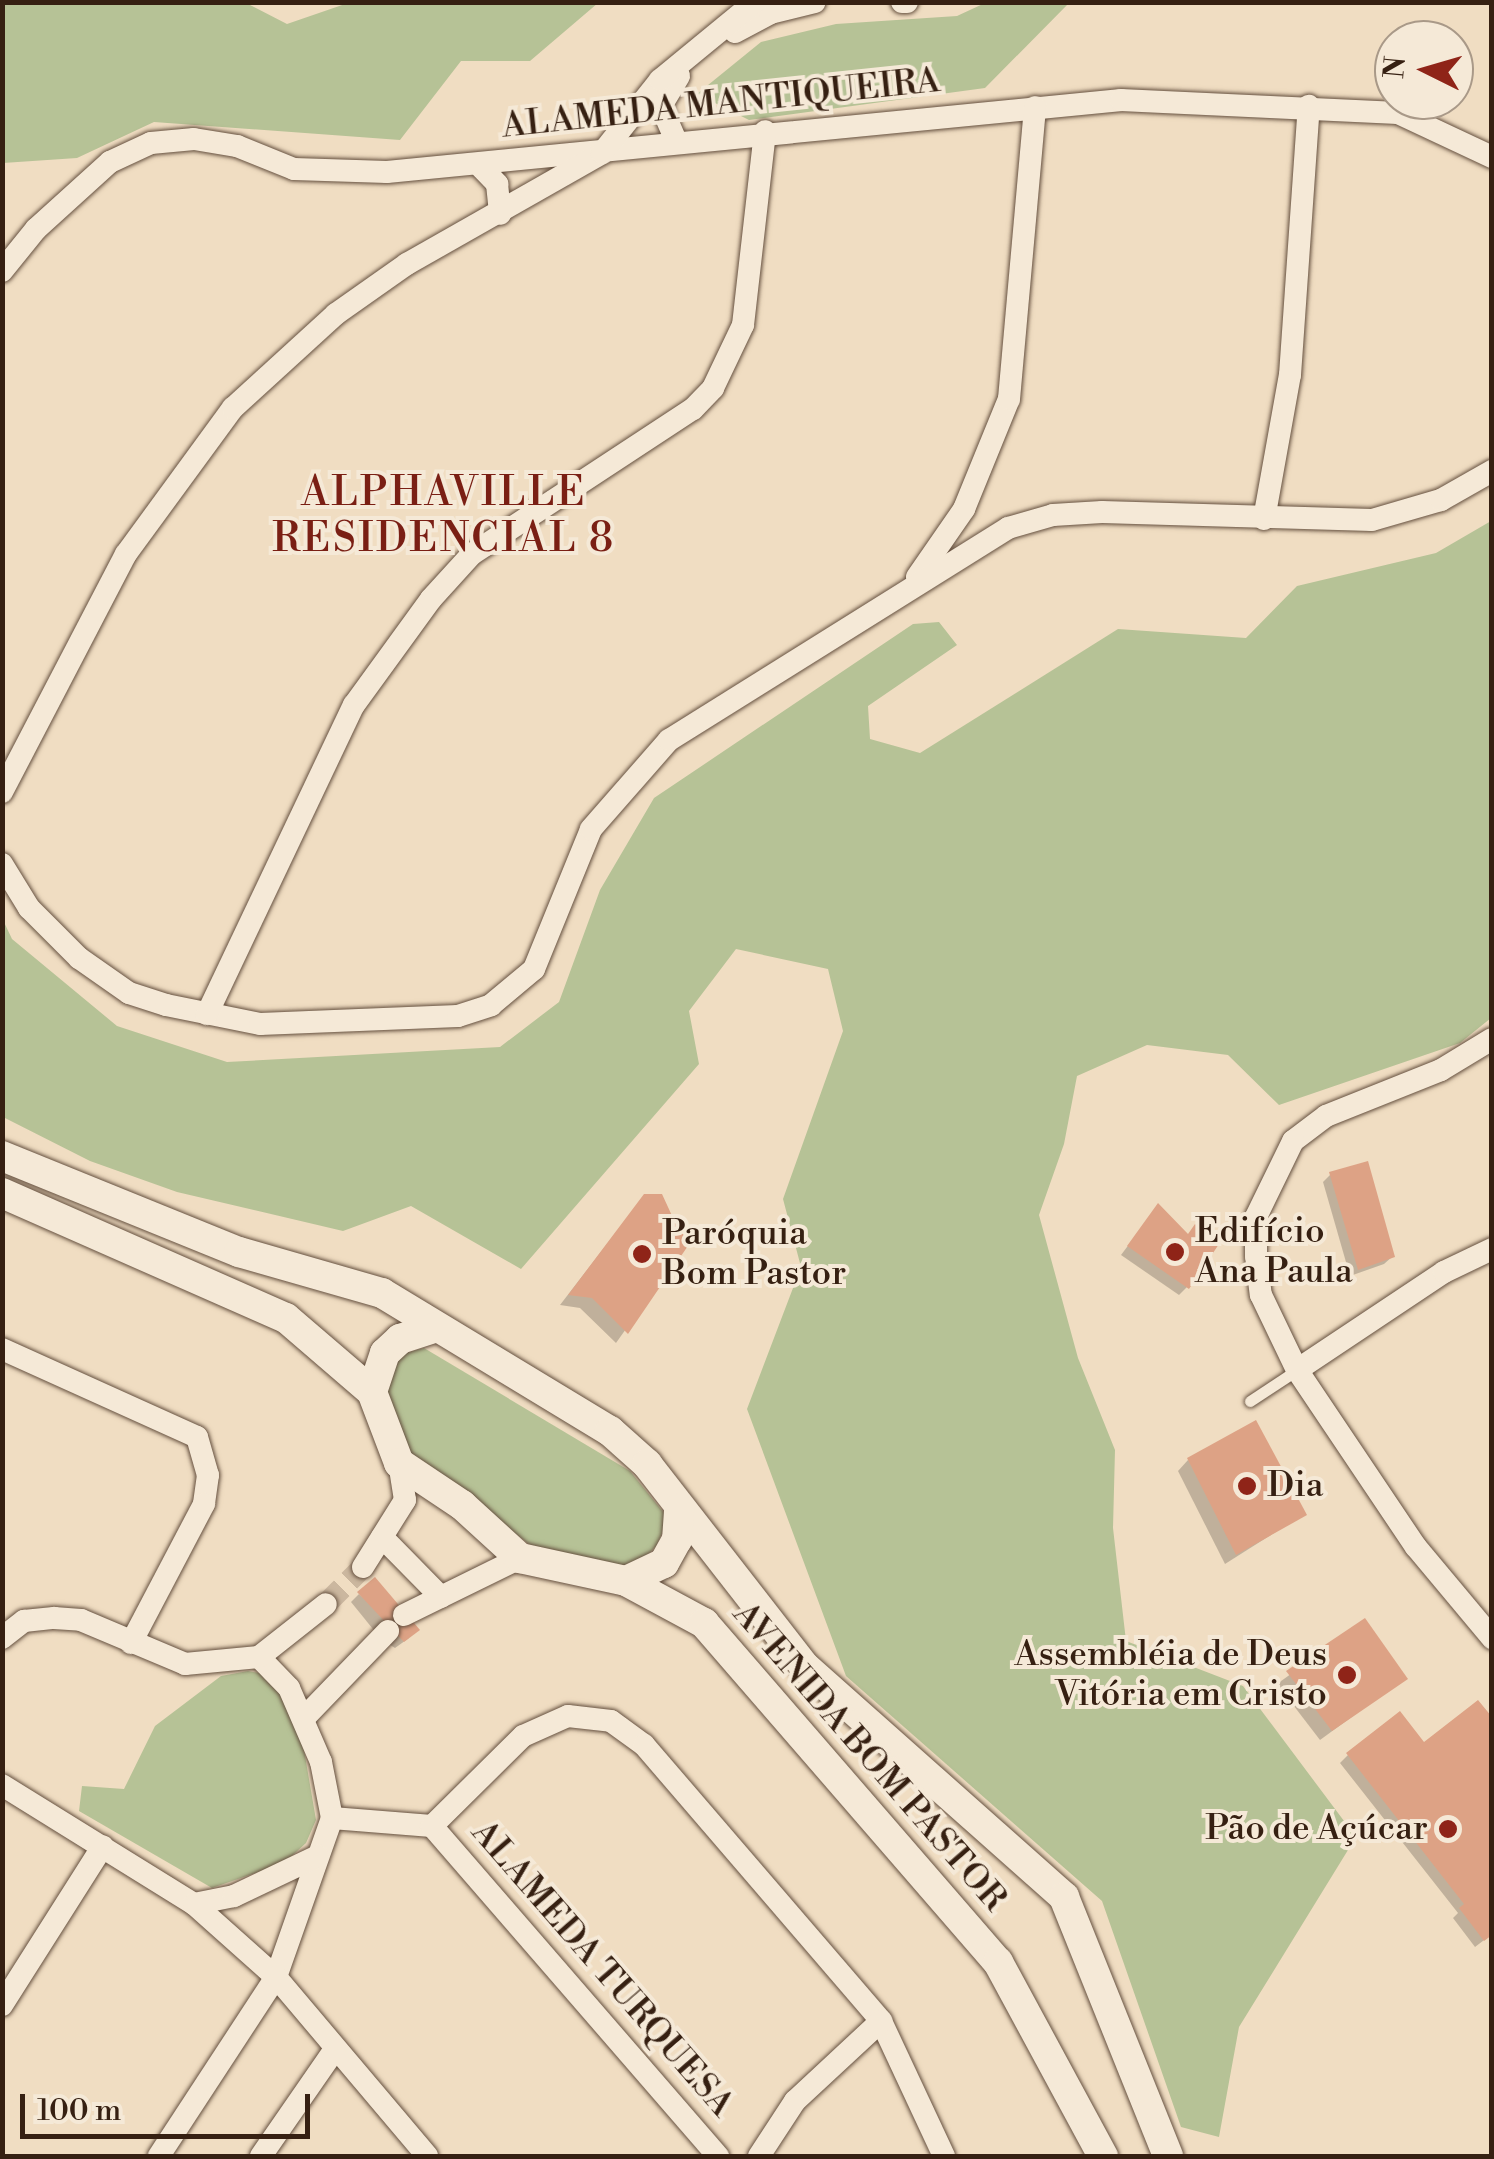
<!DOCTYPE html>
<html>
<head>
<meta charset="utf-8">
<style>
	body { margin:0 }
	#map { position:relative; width:1494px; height:2159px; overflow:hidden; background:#f0ddc2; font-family:"Libre Bodoni",serif }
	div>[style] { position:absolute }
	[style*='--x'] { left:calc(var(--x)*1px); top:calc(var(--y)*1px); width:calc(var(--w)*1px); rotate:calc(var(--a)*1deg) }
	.green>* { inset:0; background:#b6c296 }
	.shadow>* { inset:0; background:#0003 }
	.building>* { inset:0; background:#dda285 }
	.minor-tunnel>* { height:22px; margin-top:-11px; transform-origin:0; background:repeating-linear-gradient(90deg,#cbb79f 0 22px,transparent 0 33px) }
	.roads { filter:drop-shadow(0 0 2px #644f3e) drop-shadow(0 0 2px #644f3e) }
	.service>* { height:11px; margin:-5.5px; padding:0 5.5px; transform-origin:5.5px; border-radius:5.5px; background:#f5e9d7 }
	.minor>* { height:22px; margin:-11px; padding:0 11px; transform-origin:11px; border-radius:11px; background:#f5e9d7 }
	.tertiary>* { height:30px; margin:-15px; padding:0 15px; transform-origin:15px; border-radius:15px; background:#f5e9d7 }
	.dots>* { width:28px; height:28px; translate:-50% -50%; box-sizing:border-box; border:5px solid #f5e9d7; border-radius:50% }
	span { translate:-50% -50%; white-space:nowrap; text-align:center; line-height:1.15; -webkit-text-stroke:8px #f5e9d7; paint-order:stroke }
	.street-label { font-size:35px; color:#362012 }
	.poi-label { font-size:35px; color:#362012 }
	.left { translate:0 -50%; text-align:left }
	.right { translate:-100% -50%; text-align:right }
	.quarter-label { font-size:40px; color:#7a1f14; letter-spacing:2.5px }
	.frame { position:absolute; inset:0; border:5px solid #362012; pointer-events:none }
	.north { position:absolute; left:1374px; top:20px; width:100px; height:100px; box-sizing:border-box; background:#f5e9d7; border:2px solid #a99988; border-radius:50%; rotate:275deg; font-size:28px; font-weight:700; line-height:40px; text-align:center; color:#362012 }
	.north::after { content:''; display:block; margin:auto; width:35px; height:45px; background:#8f2418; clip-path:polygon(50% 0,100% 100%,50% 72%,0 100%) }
	.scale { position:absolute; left:20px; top:2094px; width:290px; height:45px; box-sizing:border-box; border:5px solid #362012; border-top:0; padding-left:12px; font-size:30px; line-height:35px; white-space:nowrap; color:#362012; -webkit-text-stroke:8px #f5e9d7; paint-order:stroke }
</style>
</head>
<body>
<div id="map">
	<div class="green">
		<i style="clip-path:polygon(3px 2px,246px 3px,287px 24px,348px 3px,598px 3px,530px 61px,461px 61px,400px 140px,154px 122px,77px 158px,3px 163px)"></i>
		<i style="clip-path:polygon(985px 3px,1069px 3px,985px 88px,749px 120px,697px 94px,761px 42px,836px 24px,957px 16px)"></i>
		<i style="clip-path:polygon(1491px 521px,1491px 1018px,1460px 1043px,1279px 1105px,1228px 1055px,1147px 1045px,1077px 1076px,1064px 1144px,1039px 1215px,1078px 1358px,1115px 1450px,1113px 1528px,1126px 1641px,1243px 1686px,1356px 1837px,1239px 2027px,1219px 2137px,1181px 2127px,1102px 1901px,846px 1676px,747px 1409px,801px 1267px,783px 1199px,843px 1031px,828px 969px,736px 949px,689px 1011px,699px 1064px,521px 1269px,411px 1206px,343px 1231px,177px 1192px,90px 1161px,3px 1117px,3px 920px,12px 939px,117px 1026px,227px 1062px,500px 1047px,559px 1002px,600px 890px,654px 798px,913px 624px,939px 622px,957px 645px,868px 706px,870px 739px,920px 753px,1118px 629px,1246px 638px,1297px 586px,1436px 553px)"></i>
		<i style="clip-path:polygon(424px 1348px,630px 1471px,668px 1518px,657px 1545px,630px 1573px,537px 1550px,410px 1454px,382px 1379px,405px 1353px)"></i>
		<i style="clip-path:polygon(248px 1671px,270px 1675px,296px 1703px,316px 1820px,306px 1843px,284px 1863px,212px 1888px,79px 1811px,82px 1786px,124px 1789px,155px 1726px,221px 1676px)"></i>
	</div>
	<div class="shadow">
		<i style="clip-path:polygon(1331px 1174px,1393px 1256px,1384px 1264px,1350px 1276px,1323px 1182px)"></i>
		<i style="clip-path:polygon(634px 1209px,692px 1236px,616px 1343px,580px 1308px,560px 1305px)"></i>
		<i style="clip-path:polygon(1151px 1215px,1187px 1287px,1179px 1295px,1121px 1255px)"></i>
		<i style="clip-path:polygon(1188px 1460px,1304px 1514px,1225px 1564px,1178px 1471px)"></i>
		<i style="clip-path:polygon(359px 1594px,409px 1638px,395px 1648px,381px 1639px,351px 1602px)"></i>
		<i style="clip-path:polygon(1364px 1621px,1405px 1678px,1320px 1740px,1277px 1684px)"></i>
		<i style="clip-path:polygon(1424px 1746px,1492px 1934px,1475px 1947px,1453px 1918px,1458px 1913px,1340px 1763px,1348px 1755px)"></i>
	</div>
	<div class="building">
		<i style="clip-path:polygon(1368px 1161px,1395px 1257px,1358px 1270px,1329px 1172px)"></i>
		<i style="clip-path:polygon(644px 1194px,662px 1194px,679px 1231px,696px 1234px,628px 1334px,592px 1298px,568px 1295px)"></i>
		<i style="clip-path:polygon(1158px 1203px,1188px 1234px,1195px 1224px,1219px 1244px,1189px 1289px,1127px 1246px)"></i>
		<i style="clip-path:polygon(1256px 1420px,1307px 1515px,1236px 1555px,1187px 1458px)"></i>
		<i style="clip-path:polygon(375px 1577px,420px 1630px,404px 1642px,357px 1592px)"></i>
		<i style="clip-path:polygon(1365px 1618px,1408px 1679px,1332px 1731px,1286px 1671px)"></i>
		<i style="clip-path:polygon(1478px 1700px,1492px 1717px,1492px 1935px,1484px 1941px,1459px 1908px,1464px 1904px,1346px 1753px,1400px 1711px,1424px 1742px)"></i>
	</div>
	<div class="minor-tunnel">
		<i style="--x:326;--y:1604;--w:52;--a:-45"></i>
	</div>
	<div class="roads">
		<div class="service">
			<i style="--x:1250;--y:1401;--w:56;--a:-33.4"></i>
		</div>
		<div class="minor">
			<i style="--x:902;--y:2;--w:5;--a:0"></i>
			<i style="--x:735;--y:32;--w:40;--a:-28"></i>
			<i style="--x:770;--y:13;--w:46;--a:-13.7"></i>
			<i style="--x:677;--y:143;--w:40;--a:-113.4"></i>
			<i style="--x:661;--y:106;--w:35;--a:-59"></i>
			<i style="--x:478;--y:164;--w:28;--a:46"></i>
			<i style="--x:497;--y:184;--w:30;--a:84"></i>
			<i style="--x:2;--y:271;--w:54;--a:-51"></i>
			<i style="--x:36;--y:229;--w:100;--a:-42.2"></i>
			<i style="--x:110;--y:162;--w:45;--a:-24.9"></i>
			<i style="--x:151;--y:143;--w:43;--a:-5.3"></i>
			<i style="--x:194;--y:139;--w:44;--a:9.2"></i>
			<i style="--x:237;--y:146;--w:61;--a:22"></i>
			<i style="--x:294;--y:169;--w:93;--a:1.8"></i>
			<i style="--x:387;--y:172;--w:738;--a:-5.6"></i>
			<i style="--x:1121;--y:100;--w:277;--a:2.7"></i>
			<i style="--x:1398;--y:113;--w:104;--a:25.1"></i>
			<i style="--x:1264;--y:519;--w:146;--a:-79.8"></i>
			<i style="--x:1290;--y:375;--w:270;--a:-86"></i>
			<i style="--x:917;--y:577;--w:83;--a:-55.3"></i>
			<i style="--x:964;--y:509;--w:119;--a:-67.8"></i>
			<i style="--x:1009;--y:399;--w:293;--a:-84.9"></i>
			<i style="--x:2;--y:792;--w:268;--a:-62.5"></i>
			<i style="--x:126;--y:554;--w:181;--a:-53.8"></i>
			<i style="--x:233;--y:408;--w:139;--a:-42.4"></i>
			<i style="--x:336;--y:314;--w:87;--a:-35.2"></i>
			<i style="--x:407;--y:264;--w:224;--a:-29.6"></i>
			<i style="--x:602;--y:153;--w:93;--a:-51.5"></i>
			<i style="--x:660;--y:80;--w:123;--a:-39.4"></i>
			<i style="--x:2;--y:864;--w:52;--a:58.5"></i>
			<i style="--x:29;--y:908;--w:71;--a:45"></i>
			<i style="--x:79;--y:958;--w:61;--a:35"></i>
			<i style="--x:129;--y:993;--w:39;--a:18"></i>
			<i style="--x:166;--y:1005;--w:96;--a:11.4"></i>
			<i style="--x:260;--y:1024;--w:198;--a:-2.3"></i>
			<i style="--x:458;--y:1016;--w:35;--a:-18"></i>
			<i style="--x:491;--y:1005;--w:56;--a:-39.9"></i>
			<i style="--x:534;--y:969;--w:151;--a:-67.8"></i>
			<i style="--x:591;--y:829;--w:118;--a:-48.8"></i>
			<i style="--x:669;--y:740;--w:400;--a:-32"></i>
			<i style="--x:1008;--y:528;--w:47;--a:-16.1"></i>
			<i style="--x:1053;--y:515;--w:49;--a:-3.5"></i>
			<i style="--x:1102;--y:512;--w:270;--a:1.7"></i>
			<i style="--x:1372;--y:520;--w:72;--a:-16.2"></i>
			<i style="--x:1441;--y:500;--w:59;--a:-29.6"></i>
			<i style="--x:207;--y:1014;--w:342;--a:-64.6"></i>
			<i style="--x:354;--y:705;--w:131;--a:-54"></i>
			<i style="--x:431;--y:599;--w:61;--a:-47.7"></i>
			<i style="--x:472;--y:554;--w:264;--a:-33.3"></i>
			<i style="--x:693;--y:409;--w:29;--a:-46"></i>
			<i style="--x:713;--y:388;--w:70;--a:-64.5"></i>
			<i style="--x:743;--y:325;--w:195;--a:-83.5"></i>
			<i style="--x:1492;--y:1039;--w:60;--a:148.7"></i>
			<i style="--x:1441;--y:1070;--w:124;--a:158.2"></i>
			<i style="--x:1326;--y:1116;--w:41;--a:142.9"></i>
			<i style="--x:1293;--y:1141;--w:85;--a:116"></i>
			<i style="--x:1256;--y:1217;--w:39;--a:90"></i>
			<i style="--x:1256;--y:1256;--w:39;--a:83"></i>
			<i style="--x:1261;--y:1295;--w:83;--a:64.4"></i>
			<i style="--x:1297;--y:1370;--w:213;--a:56.1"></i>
			<i style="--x:1416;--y:1547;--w:119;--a:50.1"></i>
			<i style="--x:2;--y:1349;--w:214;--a:24.3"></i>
			<i style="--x:197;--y:1437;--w:40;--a:74"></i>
			<i style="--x:208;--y:1475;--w:29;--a:98"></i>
			<i style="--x:204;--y:1504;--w:157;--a:117.7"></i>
			<i style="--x:1297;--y:1370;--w:177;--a:-33.7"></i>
			<i style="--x:1444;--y:1272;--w:53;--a:-25.6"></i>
			<i style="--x:382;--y:1537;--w:84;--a:45.5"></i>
			<i style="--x:363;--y:1567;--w:79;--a:-57.9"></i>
			<i style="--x:405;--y:1500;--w:37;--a:-99"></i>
			<i style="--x:404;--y:1615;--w:129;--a:-26.2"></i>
			<i style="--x:2;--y:1638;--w:28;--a:-38"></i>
			<i style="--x:24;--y:1621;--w:30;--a:-6"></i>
			<i style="--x:54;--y:1618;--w:27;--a:4"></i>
			<i style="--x:81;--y:1620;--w:113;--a:22.9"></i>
			<i style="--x:185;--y:1664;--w:74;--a:-5.4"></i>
			<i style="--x:259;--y:1657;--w:43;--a:45.9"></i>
			<i style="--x:289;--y:1688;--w:81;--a:66.6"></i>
			<i style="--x:321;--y:1762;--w:57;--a:78.9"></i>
			<i style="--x:332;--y:1818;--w:169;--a:109.4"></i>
			<i style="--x:276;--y:1977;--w:214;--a:123.2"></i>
			<i style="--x:259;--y:1657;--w:85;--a:-38.3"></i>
			<i style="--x:304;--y:1718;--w:121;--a:-46"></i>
			<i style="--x:2;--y:1785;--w:226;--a:31.8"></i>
			<i style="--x:194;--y:1904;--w:110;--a:41.7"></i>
			<i style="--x:276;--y:1977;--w:234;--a:49.8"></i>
			<i style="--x:332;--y:1818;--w:100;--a:4.6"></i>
			<i style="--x:432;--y:1826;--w:128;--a:-44.7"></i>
			<i style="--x:523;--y:1736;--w:49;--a:-24"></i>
			<i style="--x:568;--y:1716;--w:43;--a:6.6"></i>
			<i style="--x:611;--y:1721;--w:41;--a:36"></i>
			<i style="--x:644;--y:1745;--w:364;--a:49.3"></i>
			<i style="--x:881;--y:2021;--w:149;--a:65"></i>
			<i style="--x:432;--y:1826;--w:437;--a:49.1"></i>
			<i style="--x:194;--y:1904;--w:41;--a:-11.3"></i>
			<i style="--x:234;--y:1896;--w:93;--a:-25.5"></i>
			<i style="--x:2;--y:2005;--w:188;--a:-57.6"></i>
			<i style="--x:261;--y:2156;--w:130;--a:-55.3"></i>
			<i style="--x:759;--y:2156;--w:66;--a:-56.8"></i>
			<i style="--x:795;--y:2101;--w:117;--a:-42.9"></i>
		</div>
		<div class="tertiary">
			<i style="--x:2;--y:1156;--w:256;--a:22.1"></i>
			<i style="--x:239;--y:1252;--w:149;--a:16"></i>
			<i style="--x:382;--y:1293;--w:267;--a:31.2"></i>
			<i style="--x:610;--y:1431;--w:50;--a:41.7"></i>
			<i style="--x:647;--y:1464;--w:256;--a:52.1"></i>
			<i style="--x:804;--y:1666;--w:348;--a:41.6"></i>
			<i style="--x:1064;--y:1897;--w:279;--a:68.1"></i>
			<i style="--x:2;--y:1193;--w:310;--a:23.8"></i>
			<i style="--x:286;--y:1318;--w:113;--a:40.7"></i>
			<i style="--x:372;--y:1392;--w:76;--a:69.2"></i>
			<i style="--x:399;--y:1463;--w:76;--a:33.7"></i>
			<i style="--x:462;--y:1505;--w:79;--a:42.4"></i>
			<i style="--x:520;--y:1558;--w:108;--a:12.2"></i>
			<i style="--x:626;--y:1581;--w:89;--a:28.3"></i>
			<i style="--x:704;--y:1623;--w:449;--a:49.1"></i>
			<i style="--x:998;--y:1962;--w:221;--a:61.6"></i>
			<i style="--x:372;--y:1392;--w:41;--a:-71.6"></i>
			<i style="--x:385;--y:1353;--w:21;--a:-43"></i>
			<i style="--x:400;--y:1339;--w:38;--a:-18"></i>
			<i style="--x:626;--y:1581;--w:42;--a:-25.3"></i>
			<i style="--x:664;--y:1563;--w:26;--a:-61"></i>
			<i style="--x:677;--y:1540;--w:32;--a:-86"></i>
		</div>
	</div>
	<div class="dots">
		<i style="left:1175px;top:1252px;background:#8f2418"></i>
		<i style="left:642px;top:1254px;background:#8f2418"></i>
		<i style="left:1247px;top:1486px;background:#8f2418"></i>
		<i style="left:1347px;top:1675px;background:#8f2418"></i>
		<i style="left:1448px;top:1829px;background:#8f2418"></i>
	</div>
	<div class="street-label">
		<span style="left:721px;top:104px;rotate:-6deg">ALAMEDA MANTIQUEIRA</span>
		<span style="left:869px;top:1757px;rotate:49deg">AVENIDA BOM PASTOR</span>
		<span style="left:602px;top:1969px;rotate:49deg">ALAMEDA TURQUESA</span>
	</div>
	<div class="poi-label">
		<span class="left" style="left:1195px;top:1252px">Edifício<br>Ana Paula</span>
		<span class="left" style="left:662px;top:1254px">Paróquia<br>Bom Pastor</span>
		<span class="left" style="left:1267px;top:1486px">Dia</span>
		<span class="right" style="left:1327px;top:1675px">Assembléia de Deus<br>Vitória em Cristo</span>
		<span class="right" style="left:1428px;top:1829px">Pão de Açúcar</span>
	</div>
	<div class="quarter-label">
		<span style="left:444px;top:516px">ALPHAVILLE<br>RESIDENCIAL 8</span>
	</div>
	<div class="frame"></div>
	<div class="north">N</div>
	<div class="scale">100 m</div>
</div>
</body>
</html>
